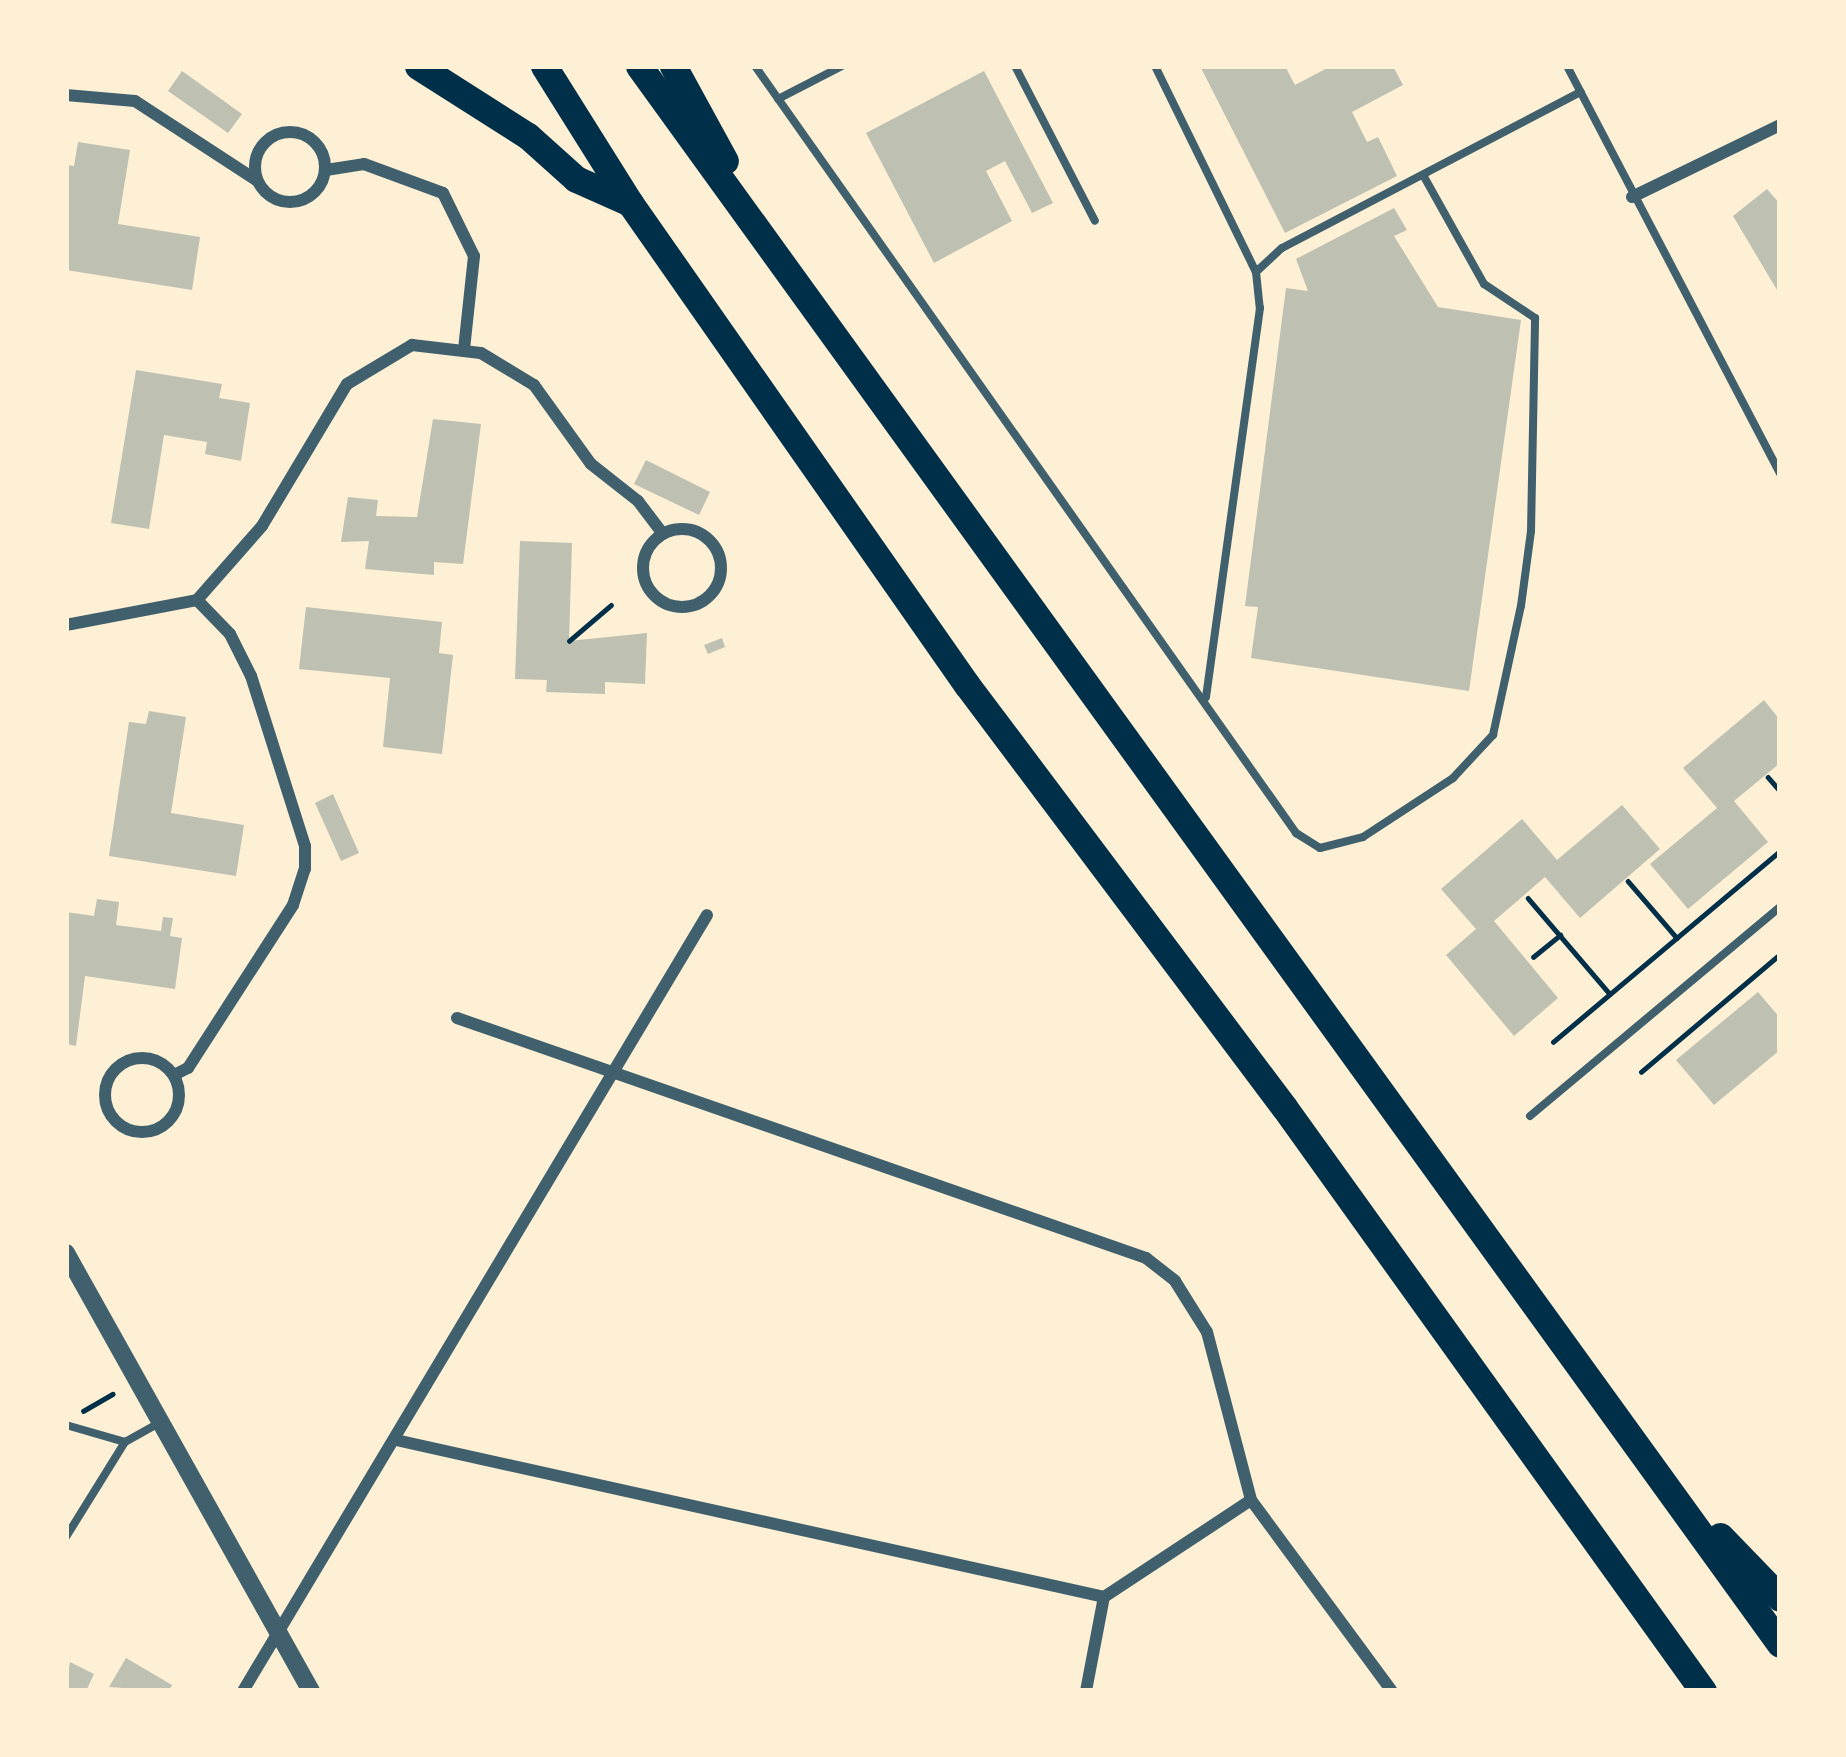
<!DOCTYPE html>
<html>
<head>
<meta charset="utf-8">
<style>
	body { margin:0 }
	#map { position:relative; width:1846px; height:1757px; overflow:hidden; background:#fdf0d5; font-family:"Titillium Web",sans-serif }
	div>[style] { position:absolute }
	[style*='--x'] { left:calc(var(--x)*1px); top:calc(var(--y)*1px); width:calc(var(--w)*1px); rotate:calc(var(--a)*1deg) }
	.building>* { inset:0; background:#bec0b2 }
	.path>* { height:4.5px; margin:-2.25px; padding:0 2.25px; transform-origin:2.25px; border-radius:2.25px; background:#003049 }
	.service>* { height:8px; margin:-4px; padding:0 4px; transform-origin:4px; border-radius:4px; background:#3f606c }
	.minor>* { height:12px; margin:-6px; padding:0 6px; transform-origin:6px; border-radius:6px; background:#3f606c }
	.minor>.ring { margin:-6px; padding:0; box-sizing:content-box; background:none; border:12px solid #3f606c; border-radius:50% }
	.tertiary>* { height:18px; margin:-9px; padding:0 9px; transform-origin:9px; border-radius:9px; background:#3f606c }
	.motorway>* { height:27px; margin:-13.5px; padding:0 13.5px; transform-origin:13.5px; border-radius:13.5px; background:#003049 }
	span { translate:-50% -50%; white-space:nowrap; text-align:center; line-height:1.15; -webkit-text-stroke:12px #fdf0d5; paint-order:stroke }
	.frame { position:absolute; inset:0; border:69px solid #fdf0d5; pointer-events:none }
</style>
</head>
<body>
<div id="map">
	<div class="building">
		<i style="clip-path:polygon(1200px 66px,1285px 66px,1295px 85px,1331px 66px,1393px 66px,1403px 85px,1352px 112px,1367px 142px,1378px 137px,1397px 176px,1285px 233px)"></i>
		<i style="clip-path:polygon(182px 71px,242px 114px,228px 133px,168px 91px)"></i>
		<i style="clip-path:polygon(984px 71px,1053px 203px,1032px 213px,1005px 161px,986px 171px,1012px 221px,934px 263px,866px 133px)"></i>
		<i style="clip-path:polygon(78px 142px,130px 150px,118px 224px,200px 237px,192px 290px,66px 270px,66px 165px,74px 166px)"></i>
		<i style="clip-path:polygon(1767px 189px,1780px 204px,1780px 295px,1733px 216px)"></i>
		<i style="clip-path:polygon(1394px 208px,1407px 230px,1394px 236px,1438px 307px,1521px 320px,1469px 691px,1251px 658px,1258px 607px,1245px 606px,1286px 288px,1308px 291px,1296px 259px)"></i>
		<i style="clip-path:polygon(136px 370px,222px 384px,219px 398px,250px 403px,241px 461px,205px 454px,207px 442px,164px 435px,149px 529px,111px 523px)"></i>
		<i style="clip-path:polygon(433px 419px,481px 424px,463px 564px,434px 562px,434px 575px,365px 569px,369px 541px,341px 542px,348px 497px,378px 500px,376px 516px,417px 517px)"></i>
		<i style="clip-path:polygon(646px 460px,710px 492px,699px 515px,634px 484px)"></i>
		<i style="clip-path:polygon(520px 541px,572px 543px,569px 641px,647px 633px,645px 684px,605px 682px,605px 694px,546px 692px,547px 680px,515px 679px)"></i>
		<i style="clip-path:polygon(306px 607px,442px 622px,439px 653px,453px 655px,442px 754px,383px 747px,390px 678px,299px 669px)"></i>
		<i style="clip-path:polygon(722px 638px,725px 647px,708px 654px,704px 645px)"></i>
		<i style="clip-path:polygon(1764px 700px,1780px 720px,1780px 763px,1734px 801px,1768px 842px,1688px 909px,1650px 864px,1717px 808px,1683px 768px)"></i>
		<i style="clip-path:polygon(149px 711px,186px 717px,171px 813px,244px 825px,236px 876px,109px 856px,129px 722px,146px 724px)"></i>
		<i style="clip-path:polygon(333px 794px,359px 853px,341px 861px,315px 803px)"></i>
		<i style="clip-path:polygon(1622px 805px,1660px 849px,1580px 918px,1545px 877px,1494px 921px,1558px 998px,1514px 1036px,1446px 955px,1476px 929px,1441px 889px,1522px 819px,1557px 860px)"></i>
		<i style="clip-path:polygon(97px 899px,119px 902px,116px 925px,161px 931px,163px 917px,173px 918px,170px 936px,182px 938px,175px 989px,85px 976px,76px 1046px,66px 1044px,66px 912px,94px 916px)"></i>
		<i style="clip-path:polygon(1758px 992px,1780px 1018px,1780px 1050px,1714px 1105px,1676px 1060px)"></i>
		<i style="clip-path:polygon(126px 1658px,172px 1685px,169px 1691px,109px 1687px)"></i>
		<i style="clip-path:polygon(70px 1662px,94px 1674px,86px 1691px,66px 1688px)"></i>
	</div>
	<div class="path">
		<i style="--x:569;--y:641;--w:55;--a:-40.6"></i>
		<i style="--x:1768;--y:777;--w:18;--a:49"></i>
		<i style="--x:1628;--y:881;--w:75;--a:49.3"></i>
		<i style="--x:1528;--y:898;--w:126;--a:49.5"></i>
		<i style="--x:1533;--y:957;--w:35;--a:-39"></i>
		<i style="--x:1553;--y:1042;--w:297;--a:-40.1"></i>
		<i style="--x:1641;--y:1072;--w:182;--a:-40.3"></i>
		<i style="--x:83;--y:1411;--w:34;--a:-30"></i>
	</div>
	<div class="service">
		<i style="--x:755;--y:66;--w:939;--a:54.8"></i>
		<i style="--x:1296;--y:833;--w:28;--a:32"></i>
		<i style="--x:1320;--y:848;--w:44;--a:-14.3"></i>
		<i style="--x:1363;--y:837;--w:108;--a:-33.2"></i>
		<i style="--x:1453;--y:778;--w:59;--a:-47.1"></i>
		<i style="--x:1493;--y:735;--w:132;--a:-77.8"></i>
		<i style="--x:1521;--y:606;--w:76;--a:-82.4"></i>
		<i style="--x:1531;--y:531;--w:213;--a:-88.9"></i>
		<i style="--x:1535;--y:318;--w:61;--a:-146.3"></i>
		<i style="--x:1484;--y:284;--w:125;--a:-119.2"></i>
		<i style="--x:1015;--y:66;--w:174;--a:62.7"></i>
		<i style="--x:1155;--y:66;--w:229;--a:63.9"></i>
		<i style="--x:1256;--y:272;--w:36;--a:84"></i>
		<i style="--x:1260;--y:308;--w:393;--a:97.9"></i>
		<i style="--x:1567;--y:66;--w:460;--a:62.4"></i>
		<i style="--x:778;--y:99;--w:72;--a:-27.3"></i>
		<i style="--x:1256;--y:272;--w:35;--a:-43"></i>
		<i style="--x:1282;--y:248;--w:337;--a:-27.6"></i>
		<i style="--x:1530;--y:1116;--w:326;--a:-39.9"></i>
		<i style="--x:66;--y:1425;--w:61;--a:16.1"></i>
		<i style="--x:66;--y:1537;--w:112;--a:-58.2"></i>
		<i style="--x:125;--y:1442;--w:39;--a:-29"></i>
	</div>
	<div class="minor">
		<i style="--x:66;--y:95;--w:69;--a:5"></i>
		<i style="--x:135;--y:101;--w:145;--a:33.1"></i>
		<i class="ring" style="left:255px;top:132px;width:58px;height:58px"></i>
		<i style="--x:326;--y:170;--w:38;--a:-9"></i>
		<i style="--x:364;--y:164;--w:84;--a:20.2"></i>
		<i style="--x:443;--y:193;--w:70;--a:63.8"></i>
		<i style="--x:474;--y:256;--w:94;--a:96.1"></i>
		<i style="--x:1632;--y:197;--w:165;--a:-25.9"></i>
		<i class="ring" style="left:643px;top:529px;width:66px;height:66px"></i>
		<i style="--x:66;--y:625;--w:133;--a:-10.8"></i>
		<i style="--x:197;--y:600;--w:98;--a:-48.7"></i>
		<i style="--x:262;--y:526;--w:165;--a:-59.1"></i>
		<i style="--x:347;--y:384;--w:76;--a:-31"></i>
		<i style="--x:412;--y:345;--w:69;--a:6.6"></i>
		<i style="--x:481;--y:353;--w:62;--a:31.1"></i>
		<i style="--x:534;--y:385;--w:97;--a:54.2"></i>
		<i style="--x:591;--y:464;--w:60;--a:38.2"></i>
		<i style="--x:638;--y:501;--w:41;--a:52.9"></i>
		<i style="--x:457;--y:1018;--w:730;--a:19.2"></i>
		<i style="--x:1146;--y:1258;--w:37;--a:38"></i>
		<i style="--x:1175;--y:1281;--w:60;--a:57.9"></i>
		<i style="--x:1207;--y:1332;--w:174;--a:75.3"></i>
		<i style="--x:1251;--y:1500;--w:237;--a:53.6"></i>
		<i class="ring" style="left:105px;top:1058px;width:62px;height:62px"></i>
		<i style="--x:174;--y:1075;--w:16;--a:-27"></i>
		<i style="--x:188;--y:1068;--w:194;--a:-57.2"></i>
		<i style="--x:293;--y:905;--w:38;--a:-72"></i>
		<i style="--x:305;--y:869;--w:23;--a:-90"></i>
		<i style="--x:305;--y:846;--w:178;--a:-107.6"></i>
		<i style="--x:251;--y:676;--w:47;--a:-116.6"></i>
		<i style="--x:230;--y:634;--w:47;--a:-134.1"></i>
		<i style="--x:396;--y:1440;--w:725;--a:12.5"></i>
		<i style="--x:243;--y:1691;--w:904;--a:-59.12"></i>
		<i style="--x:1086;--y:1691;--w:96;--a:-79.2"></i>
		<i style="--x:1104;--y:1597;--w:176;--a:-33.4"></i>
	</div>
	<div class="tertiary">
		<i style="--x:66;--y:1253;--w:502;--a:60.78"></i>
	</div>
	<div class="motorway">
		<i style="--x:418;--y:66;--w:130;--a:32.5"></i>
		<i style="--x:528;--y:136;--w:64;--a:41.9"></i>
		<i style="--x:576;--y:179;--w:59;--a:24"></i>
		<i style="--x:544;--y:66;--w:162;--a:57.9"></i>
		<i style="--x:630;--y:203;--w:588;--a:55.04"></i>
		<i style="--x:967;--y:685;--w:528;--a:53.09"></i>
		<i style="--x:1284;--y:1107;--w:719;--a:54.34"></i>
		<i style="--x:639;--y:66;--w:1947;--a:54.13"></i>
		<i style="--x:673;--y:66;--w:108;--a:61.3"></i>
		<i style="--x:1720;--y:1536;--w:86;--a:45.9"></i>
	</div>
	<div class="frame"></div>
</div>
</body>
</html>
